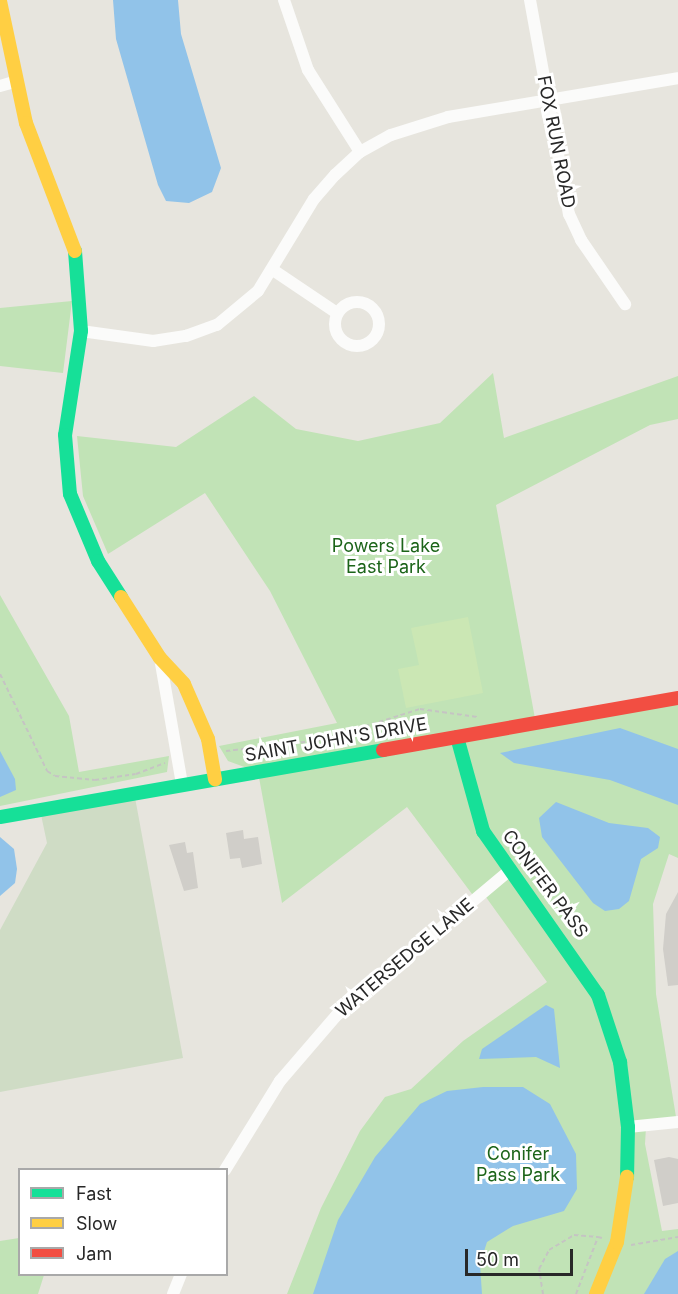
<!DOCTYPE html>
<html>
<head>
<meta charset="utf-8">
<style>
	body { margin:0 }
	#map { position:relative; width:678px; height:1294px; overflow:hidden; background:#e7e5de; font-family:Inter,sans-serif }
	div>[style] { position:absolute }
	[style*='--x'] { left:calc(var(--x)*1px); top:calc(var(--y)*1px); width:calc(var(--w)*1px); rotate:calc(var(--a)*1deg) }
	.green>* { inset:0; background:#c1e3b6 }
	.cemetery>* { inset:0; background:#cfdcc5 }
	.pitch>* { inset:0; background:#cbe7b4 }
	.water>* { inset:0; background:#91c3e9 }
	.building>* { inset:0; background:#d0cec9 }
	.path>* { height:2px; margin-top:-1px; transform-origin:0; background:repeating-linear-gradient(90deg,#c5c4c3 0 4.5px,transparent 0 7.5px) }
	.street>* { height:12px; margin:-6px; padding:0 6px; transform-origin:6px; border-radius:6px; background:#fbfbfa }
	.street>.ring { margin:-6px; padding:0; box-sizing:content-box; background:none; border:12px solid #fbfbfa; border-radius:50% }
	.fast>* { height:14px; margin:-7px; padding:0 7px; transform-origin:7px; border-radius:7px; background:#16e098 }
	.slow>* { height:14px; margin:-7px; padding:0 7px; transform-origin:7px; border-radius:7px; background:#ffcf43 }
	.jam>* { height:14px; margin:-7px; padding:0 7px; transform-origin:7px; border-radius:7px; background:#f24e42 }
	span { translate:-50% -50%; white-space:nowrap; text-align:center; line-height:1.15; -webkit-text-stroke:6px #fff; paint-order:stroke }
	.street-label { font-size:18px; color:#282828 }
	.park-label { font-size:18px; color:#1c6419 }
	.legend { position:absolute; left:18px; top:1168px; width:210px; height:108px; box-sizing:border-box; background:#fff; border:2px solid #a9a9a9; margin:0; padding:8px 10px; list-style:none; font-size:18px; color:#282828 }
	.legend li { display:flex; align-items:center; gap:12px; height:30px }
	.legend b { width:30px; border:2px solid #a9a9a9 }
	.scale { position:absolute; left:465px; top:1249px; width:108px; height:27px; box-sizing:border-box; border:3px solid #282828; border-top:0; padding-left:8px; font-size:18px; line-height:21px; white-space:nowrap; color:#282828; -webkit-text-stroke:4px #fff; paint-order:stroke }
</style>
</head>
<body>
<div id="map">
	<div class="green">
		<i style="clip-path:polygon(72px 301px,63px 373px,0 366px,0 308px)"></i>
		<i style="clip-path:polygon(493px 373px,504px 438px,678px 376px,678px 419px,650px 425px,496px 505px,536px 724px,678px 698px,678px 858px,669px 854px,653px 904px,656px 994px,677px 1123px,646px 1127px,645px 1144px,662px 1231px,678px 1229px,678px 1294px,287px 1294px,321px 1208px,360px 1131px,385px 1097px,411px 1089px,463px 1041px,547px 982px,483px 893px,475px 898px,407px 807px,282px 903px,258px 772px,228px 761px,219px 746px,337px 723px,270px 591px,205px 493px,108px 554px,83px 496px,77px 436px,176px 447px,254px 396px,296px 429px,358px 441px,440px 423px)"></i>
		<i style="clip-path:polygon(0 595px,69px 716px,79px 772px,169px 756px,167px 772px,0 806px)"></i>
		<i style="clip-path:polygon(19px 1238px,20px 1274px,44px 1275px,38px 1294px,0 1294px,0 1241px)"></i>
	</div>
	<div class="cemetery">
		<i style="clip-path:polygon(134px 792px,183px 1058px,0 1092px,0 930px,47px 843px,40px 810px)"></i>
	</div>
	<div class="pitch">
		<i style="clip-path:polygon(468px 617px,483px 693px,406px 708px,398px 669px,419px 665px,411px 628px)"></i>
	</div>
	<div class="water">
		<i style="clip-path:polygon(113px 0,178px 0,181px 34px,221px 168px,212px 192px,189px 203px,166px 201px,158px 185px,116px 39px)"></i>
		<i style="clip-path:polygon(620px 728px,678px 749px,678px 805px,610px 780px,514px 763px,500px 753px)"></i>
		<i style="clip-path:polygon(0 751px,15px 779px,16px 790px,0 797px)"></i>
		<i style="clip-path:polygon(556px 802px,609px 823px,648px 828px,660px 837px,658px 848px,641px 859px,629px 901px,619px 909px,605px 911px,593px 903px,542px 837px,539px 818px)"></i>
		<i style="clip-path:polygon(0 837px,14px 849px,17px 869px,15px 883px,0 896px)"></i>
		<i style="clip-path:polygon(546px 1005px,554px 1009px,560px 1068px,536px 1057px,479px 1059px,482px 1049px)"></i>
		<i style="clip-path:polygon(483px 1087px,523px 1087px,550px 1104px,576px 1154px,577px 1189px,564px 1211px,513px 1226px,487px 1242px,480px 1264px,482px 1294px,313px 1294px,338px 1220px,375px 1157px,420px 1104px,447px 1091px)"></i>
		<i style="clip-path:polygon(678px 1251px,678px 1294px,644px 1294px,665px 1259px)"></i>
	</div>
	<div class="building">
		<i style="clip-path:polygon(243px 830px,244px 839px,258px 837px,262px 864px,242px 868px,240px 858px,230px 859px,226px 833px)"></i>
		<i style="clip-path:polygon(185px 842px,187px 853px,193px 852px,198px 888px,184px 891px,169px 845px)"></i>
		<i style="clip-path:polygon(678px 892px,678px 985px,668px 986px,663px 949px,666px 914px)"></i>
		<i style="clip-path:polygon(669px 1157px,678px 1159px,678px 1203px,663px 1206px,654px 1160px)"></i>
	</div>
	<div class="path">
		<i style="--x:0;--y:674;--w:108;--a:64.1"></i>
		<i style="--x:47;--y:771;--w:9;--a:32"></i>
		<i style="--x:55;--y:776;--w:40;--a:5.7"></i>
		<i style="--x:95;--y:780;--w:41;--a:-8.3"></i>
		<i style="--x:136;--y:774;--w:31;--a:-21"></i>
		<i style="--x:226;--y:751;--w:97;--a:-6.5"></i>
		<i style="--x:322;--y:740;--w:103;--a:-17.6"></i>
		<i style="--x:420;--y:709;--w:58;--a:8"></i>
		<i style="--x:631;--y:1245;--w:48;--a:-9.7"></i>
		<i style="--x:543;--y:1294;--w:25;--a:-99"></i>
		<i style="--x:539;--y:1269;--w:21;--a:-62"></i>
		<i style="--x:549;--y:1250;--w:29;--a:-31"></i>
		<i style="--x:574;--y:1235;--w:24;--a:5"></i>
		<i style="--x:576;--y:1294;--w:61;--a:-68.9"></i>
		<i style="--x:598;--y:1237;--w:4;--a:14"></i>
	</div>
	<div class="street">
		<i style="--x:284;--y:0;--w:74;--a:71.1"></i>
		<i style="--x:308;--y:70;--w:97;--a:57.6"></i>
		<i style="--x:530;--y:0;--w:218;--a:79.7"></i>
		<i style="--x:569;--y:214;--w:29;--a:65"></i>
		<i style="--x:581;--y:240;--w:78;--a:55.5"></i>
		<i style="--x:0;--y:86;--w:15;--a:-16"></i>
		<i style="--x:273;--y:270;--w:77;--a:33.9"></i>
		<i class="ring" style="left:335px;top:302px;width:32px;height:32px"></i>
		<i style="--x:81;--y:331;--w:73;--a:7.9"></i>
		<i style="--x:153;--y:341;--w:33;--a:-9"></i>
		<i style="--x:186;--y:336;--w:33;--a:-20"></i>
		<i style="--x:217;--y:325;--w:53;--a:-39.7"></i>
		<i style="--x:258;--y:291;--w:108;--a:-58.7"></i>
		<i style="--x:314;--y:199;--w:32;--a:-49"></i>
		<i style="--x:335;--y:175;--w:34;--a:-43"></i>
		<i style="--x:360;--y:152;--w:35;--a:-29"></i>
		<i style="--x:391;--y:135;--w:60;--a:-17.5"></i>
		<i style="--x:448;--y:117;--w:233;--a:-9.6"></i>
		<i style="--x:160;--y:658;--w:128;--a:80.1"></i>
		<i style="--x:628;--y:1127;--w:50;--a:-5.7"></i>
		<i style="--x:225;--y:1170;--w:105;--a:-58.3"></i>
		<i style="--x:280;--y:1081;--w:86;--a:-49.3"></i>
		<i style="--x:336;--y:1016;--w:226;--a:-40"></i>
		<i style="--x:173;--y:1294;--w:22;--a:-68"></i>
	</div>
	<div class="fast">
		<i style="--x:75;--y:251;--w:80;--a:85.7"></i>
		<i style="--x:81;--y:331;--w:105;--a:98.7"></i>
		<i style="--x:65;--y:435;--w:59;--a:85.2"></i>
		<i style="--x:70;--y:494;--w:73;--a:67.3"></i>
		<i style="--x:98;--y:561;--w:43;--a:57.4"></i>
		<i style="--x:457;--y:737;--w:98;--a:74.5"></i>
		<i style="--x:483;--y:831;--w:200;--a:55"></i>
		<i style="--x:598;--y:995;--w:71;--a:71.8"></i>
		<i style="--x:620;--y:1062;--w:65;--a:83"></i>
		<i style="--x:628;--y:1127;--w:50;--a:91.1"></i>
		<i style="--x:0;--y:817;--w:389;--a:-9.9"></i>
	</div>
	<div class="slow">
		<i style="--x:0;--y:1;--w:125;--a:78"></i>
		<i style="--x:26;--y:123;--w:137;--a:69.1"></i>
		<i style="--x:121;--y:597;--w:72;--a:57.4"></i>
		<i style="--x:160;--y:658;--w:35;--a:47"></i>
		<i style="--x:184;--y:684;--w:60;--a:66.4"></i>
		<i style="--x:208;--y:739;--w:41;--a:80.1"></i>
		<i style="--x:596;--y:1294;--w:56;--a:-68"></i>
		<i style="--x:617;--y:1242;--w:66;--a:-81.3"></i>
	</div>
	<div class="jam">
		<i style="--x:383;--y:750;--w:300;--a:-10"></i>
	</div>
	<div class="street-label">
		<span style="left:556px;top:142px;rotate:79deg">FOX RUN ROAD</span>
		<span style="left:336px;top:740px;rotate:-10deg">SAINT JOHN'S DRIVE</span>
		<span style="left:545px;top:884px;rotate:53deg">CONIFER PASS</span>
		<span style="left:405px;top:958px;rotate:-40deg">WATERSEDGE LANE</span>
	</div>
	<div class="park-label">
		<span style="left:386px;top:557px">Powers Lake<br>East Park</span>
		<span style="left:518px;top:1165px">Conifer<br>Pass Park</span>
	</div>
	<ul class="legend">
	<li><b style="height:8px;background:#16e098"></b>Fast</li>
	<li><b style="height:8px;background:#ffcf43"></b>Slow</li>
	<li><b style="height:8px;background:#f24e42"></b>Jam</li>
	</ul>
	<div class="scale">50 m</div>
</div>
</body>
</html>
